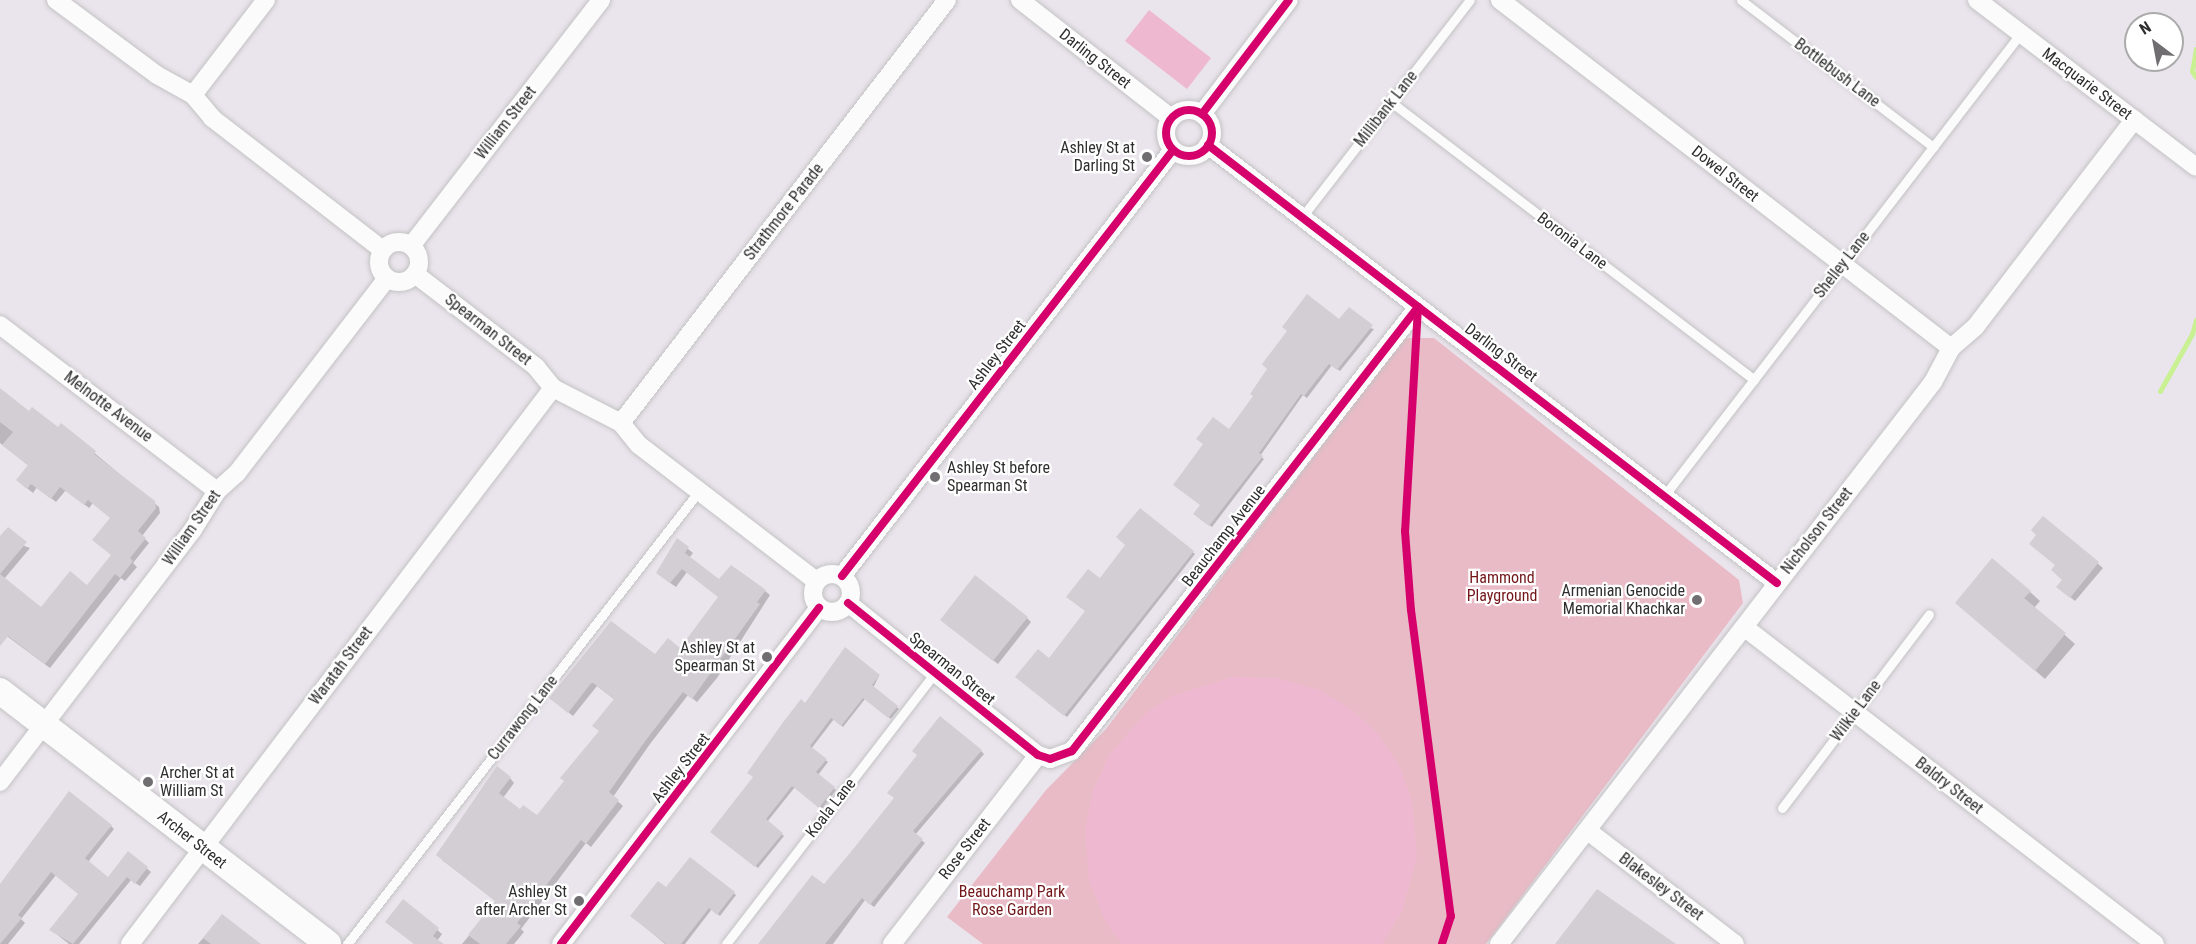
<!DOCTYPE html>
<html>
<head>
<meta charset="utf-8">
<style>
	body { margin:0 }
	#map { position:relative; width:2196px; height:944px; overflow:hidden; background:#eae4ec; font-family:"Roboto Condensed",sans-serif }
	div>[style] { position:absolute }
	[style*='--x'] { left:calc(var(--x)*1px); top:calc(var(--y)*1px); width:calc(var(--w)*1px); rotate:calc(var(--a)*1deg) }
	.green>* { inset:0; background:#e9bbc6 }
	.pitch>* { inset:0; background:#eeb9d0 }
	.shadow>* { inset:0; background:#0003 }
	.stream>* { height:5px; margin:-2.5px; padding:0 2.5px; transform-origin:2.5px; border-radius:2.5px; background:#c9f194 }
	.building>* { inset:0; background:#d3ced4 }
	.roads { filter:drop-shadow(0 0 2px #c3c3c4) drop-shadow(0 0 2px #c3c3c4) }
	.lane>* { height:9px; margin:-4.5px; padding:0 4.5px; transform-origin:4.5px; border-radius:4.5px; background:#fcfbfc }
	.street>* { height:18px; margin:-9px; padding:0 9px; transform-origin:9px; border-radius:9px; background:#fcfbfc }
	.street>.ring { margin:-9px; padding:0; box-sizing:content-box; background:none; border:18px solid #fcfbfc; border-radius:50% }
	.secondary>* { height:26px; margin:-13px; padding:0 13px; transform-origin:13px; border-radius:13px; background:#fcfbfc }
	.cycleway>* { height:8px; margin:-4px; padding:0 4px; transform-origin:4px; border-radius:4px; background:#d6006c }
	.cycleway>.ring { margin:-4px; padding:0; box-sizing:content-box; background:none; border:8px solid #d6006c; border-radius:50% }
	.dots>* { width:16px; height:16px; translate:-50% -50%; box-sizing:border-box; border:3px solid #fff; border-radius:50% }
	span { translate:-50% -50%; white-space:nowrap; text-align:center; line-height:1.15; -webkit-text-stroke:4.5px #fff; paint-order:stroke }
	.street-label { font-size:16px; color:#2e2e2e }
	.poi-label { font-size:16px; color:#2e2e2e }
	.right { translate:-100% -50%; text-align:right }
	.left { translate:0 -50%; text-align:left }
	.park-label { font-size:16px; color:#731619 }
	.north { position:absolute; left:2124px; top:12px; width:60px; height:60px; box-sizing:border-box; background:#fff; border:2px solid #ababab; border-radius:50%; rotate:328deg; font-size:16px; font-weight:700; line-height:24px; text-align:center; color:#2e2e2e }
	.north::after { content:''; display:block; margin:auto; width:21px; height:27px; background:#706e70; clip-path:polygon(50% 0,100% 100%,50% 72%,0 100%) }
</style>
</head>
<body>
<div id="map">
	<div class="green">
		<i style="clip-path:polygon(1404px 338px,1434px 338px,1739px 580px,1743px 603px,1486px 944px,983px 944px,947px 917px,1046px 790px,1106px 729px)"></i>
	</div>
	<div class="pitch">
		<i style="clip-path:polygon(1149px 10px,1211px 58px,1187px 89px,1125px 41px)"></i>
		<i style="clip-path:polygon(1232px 677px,1276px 678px,1319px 690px,1351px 709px,1378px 734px,1399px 765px,1412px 800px,1417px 857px,1402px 911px,1382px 944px,1122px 944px,1106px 923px,1089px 881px,1085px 830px,1093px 790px,1110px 754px,1146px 713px,1172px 696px)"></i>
	</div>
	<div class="shadow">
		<i style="clip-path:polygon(1339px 321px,1374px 329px,1340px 371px,1332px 365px,1307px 398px,1303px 395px,1260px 456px,1264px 459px,1212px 527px,1197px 516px,1229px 431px)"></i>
		<i style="clip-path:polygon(0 390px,29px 413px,58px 429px,61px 425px,159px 507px,160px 513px,142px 536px,149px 543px,133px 563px,137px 567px,125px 581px,121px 578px,50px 668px,0 631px,0 537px,30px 548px,4px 579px,42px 609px,87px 587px,112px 555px,112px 518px,93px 503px,89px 508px,66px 490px,56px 502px,37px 487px,33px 493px,22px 484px,29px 466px,0 443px)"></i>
		<i style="clip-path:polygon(1140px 510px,1195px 554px,1067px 717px,1017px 677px,1049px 660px,1087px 611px,1101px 580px,1127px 545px)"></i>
		<i style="clip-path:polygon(2043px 518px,2103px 568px,2075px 601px,2063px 591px,2064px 580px,2038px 535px)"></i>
		<i style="clip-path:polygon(677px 540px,693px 553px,689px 558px,720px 581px,765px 591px,770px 595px,717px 678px,697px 702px,688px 695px,650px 744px,613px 797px,623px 806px,591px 847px,586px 843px,521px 929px,524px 932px,514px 944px,462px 944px,497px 902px,442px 860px,510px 778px,514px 783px,503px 798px,520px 811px,537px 818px,601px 732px,615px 700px,597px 686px,573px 716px,551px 698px,680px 650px,719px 597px,687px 572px,676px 587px,662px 577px)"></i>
		<i style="clip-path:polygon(2030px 592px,2040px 601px,2034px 608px,2075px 644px,2045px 679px,1957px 603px)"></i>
		<i style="clip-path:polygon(1027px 618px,1031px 622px,998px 664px,947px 625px)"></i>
		<i style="clip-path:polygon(879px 676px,873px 688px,899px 709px,891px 719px,865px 699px,843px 727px,834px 719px,811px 749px,828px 762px,818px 775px,836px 790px,822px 809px,795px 787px,767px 822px,784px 836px,758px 868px,714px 833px,805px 705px)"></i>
		<i style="clip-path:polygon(981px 751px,984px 754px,915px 835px,925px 843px,874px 907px,865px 900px,833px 944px,760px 944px)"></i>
		<i style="clip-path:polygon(111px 826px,114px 829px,88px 862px,108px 879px,129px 853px,151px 872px,140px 886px,131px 880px,79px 944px,69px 944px,55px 933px,80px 894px,56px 875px,21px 919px,25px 923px,8px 944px,0 944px,0 891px)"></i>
		<i style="clip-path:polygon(690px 859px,736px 895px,720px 916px,712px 909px,685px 944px,665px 944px,632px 916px,666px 889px)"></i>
		<i style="clip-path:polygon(403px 901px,442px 934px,437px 941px,442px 944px,414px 944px)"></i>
		<i style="clip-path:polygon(223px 916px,258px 944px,198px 944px)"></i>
	</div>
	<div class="stream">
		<i style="--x:2196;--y:49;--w:22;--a:100"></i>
		<i style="--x:2192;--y:71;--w:7;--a:56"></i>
		<i style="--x:2160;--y:391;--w:65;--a:-60.7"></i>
		<i style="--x:2192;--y:334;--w:15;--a:-74"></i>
	</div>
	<div class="building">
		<i style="clip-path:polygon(1307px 294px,1339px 319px,1349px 307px,1373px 325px,1337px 370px,1329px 364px,1304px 396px,1301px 394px,1259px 453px,1263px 456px,1209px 526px,1193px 514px,1200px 505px,1173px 485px,1203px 444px,1196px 439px,1213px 417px,1229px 429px,1253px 396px,1250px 394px,1267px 369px,1262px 364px,1287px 331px,1282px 327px)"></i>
		<i style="clip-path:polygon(0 388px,29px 411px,32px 407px,58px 427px,61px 423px,96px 451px,94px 454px,155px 501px,156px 508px,138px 531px,146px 538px,130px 558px,133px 561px,120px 578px,115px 574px,45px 664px,8px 636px,0 646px,0 536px,8px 527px,27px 542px,0 574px,41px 607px,70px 571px,87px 585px,111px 555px,92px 540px,110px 518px,88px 500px,84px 505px,60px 487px,51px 499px,31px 484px,27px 489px,16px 480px,28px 465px,2px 445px,13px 432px,0 422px)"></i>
		<i style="clip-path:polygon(1140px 508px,1194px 551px,1064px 716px,1015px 677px,1038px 649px,1049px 658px,1085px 611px,1066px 597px,1088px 569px,1100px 578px,1125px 545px,1116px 537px)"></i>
		<i style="clip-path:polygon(2043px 516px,2099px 562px,2070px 598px,2056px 587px,2062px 580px,2051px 570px,2055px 565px,2029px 544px,2036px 535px,2031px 530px)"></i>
		<i style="clip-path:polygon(677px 538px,689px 547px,685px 553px,719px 579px,731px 565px,766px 590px,757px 602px,760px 604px,692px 699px,683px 692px,646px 740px,609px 792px,619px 800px,586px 844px,581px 840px,517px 923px,521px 926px,506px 944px,480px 944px,468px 935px,495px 901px,436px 855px,497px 766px,511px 777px,499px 793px,520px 809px,523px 805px,537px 815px,564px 781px,560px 778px,599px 731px,592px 726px,614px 699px,592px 682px,568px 713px,549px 698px,611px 621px,655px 654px,668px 638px,680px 648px,718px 597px,682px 569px,670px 583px,656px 573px)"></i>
		<i style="clip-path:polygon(1992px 558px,2031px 591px,2024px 598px,2066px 633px,2035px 671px,1955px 603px)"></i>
		<i style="clip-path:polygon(975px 575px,1028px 617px,993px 661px,940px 620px)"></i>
		<i style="clip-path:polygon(845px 647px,880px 675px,872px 685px,898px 706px,888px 718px,863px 698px,841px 726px,831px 718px,810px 746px,827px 759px,816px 772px,835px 787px,819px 808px,792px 786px,766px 819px,783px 833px,755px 867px,710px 832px,753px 777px,747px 773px,784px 721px,801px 699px,805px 703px)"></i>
		<i style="clip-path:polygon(940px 716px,982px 750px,913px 831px,923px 839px,902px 865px,870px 905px,862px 898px,825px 944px,758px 944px,812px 875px,824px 884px,850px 853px,894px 798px,887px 793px,917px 755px,912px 751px)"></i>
		<i style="clip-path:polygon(69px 791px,112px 825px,85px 858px,108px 877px,128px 851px,148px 867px,135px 884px,127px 877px,73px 944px,49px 930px,78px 894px,51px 872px,18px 915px,22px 918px,0 944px,0 884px)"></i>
		<i style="clip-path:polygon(690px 857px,735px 892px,717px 915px,709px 908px,681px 944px,666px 944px,630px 916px,658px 881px,666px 887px)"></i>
		<i style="clip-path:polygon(1597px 889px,1676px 944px,1555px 944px)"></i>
		<i style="clip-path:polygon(403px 899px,439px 928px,433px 936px,444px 944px,414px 944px,385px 922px)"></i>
		<i style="clip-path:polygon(222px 914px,261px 944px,211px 944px,203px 938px)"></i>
	</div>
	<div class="roads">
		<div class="lane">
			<i style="--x:1741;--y:0;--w:242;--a:37.4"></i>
			<i style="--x:1391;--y:102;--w:457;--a:37.4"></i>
			<i style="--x:1302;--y:217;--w:274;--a:-52.3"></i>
			<i style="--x:1664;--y:496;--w:585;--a:-52.37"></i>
			<i style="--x:1782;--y:808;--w:243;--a:-52.8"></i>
			<i style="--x:347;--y:944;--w:574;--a:-52.15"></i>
			<i style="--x:726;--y:944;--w:342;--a:-52.4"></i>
		</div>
		<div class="street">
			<i style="--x:56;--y:0;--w:126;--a:36.6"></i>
			<i style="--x:157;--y:75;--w:41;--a:29.1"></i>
			<i style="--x:193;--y:95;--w:30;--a:50"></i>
			<i style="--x:212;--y:118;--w:216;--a:37.7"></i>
			<i style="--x:1020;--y:0;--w:192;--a:38"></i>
			<i style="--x:1500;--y:0;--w:570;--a:37.65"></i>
			<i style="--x:1977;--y:0;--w:275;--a:37.3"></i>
			<i style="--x:193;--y:95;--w:120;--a:-52.5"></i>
			<i class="ring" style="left:1166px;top:110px;width:28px;height:28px"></i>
			<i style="--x:1202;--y:114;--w:143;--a:-52.7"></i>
			<i style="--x:1208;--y:145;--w:718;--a:37.59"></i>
			<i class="ring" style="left:379px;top:242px;width:22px;height:22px"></i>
			<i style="--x:411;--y:246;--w:311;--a:-52.3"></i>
			<i style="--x:415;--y:274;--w:153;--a:37.5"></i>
			<i style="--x:536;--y:367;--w:27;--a:51"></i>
			<i style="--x:553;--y:388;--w:76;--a:27.2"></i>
			<i style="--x:621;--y:423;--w:28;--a:51"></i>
			<i style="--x:639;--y:445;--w:223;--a:37.5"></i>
			<i style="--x:0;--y:325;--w:273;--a:37.4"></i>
			<i style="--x:621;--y:423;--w:534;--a:-52.38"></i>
			<i class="ring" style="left:813px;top:574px;width:20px;height:20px"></i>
			<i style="--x:842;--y:576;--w:539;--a:-52.15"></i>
			<i style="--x:848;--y:603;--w:243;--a:38.7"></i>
			<i style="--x:1038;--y:755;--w:13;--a:18"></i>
			<i style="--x:1050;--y:759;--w:23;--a:-20"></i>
			<i style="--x:1072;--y:751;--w:563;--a:-52.07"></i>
			<i style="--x:1744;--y:627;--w:519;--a:37.64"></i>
			<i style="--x:0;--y:782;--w:316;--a:-52.6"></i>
			<i style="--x:192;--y:531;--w:47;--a:-58"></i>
			<i style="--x:217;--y:491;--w:27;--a:-42"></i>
			<i style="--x:237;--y:473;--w:246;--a:-52.4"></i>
			<i style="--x:1588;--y:831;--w:185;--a:37.5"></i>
			<i style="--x:130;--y:944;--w:699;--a:-52.74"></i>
			<i style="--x:561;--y:944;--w:424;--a:-52.5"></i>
			<i style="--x:892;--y:944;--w:239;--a:-52.3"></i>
			<i style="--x:1499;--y:944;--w:710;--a:-52.32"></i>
			<i style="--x:1933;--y:382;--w:38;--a:-62"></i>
			<i style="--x:1951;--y:348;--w:33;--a:-41"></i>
			<i style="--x:1976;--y:326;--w:260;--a:-52.5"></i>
		</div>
		<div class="secondary">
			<i style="--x:0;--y:691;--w:414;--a:37.6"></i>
		</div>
	</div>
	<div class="cycleway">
		<i class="ring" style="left:1166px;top:110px;width:38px;height:38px"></i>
		<i style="--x:1202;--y:114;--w:143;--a:-52.7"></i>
		<i style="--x:1208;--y:145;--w:718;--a:37.59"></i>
		<i style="--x:1418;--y:307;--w:224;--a:93.3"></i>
		<i style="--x:1405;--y:531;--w:79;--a:85.7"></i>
		<i style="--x:1411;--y:610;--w:309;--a:82.6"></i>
		<i style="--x:1451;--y:916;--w:29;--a:108"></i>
		<i style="--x:842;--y:576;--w:539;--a:-52.15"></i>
		<i style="--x:848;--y:603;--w:243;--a:38.7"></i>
		<i style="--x:1038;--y:755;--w:13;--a:18"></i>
		<i style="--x:1050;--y:759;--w:23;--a:-20"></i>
		<i style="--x:1072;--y:751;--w:563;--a:-52.07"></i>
		<i style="--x:561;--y:944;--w:424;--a:-52.5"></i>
	</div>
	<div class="dots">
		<i style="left:1147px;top:157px;background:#706e70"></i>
		<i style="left:935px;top:477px;background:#706e70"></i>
		<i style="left:1697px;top:600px;background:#706e70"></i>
		<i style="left:767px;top:657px;background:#706e70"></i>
		<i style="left:148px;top:782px;background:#706e70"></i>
		<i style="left:579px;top:901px;background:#706e70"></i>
	</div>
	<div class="street-label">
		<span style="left:1095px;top:59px;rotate:38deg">Darling Street</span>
		<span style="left:1837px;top:73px;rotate:37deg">Bottlebush Lane</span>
		<span style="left:2087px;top:84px;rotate:37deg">Macquarie Street</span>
		<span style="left:1386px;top:109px;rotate:-52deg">Millibank Lane</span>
		<span style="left:506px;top:123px;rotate:-52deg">William Street</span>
		<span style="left:1725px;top:174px;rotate:38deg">Dowel Street</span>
		<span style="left:784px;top:212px;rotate:-52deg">Strathmore Parade</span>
		<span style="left:1572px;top:241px;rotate:37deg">Boronia Lane</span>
		<span style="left:1842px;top:265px;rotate:-52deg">Shelley Lane</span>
		<span style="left:488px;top:330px;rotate:38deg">Spearman Street</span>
		<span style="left:1501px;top:353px;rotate:37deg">Darling Street</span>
		<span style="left:997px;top:355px;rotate:-52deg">Ashley Street</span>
		<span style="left:108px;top:407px;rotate:37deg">Melnotte Avenue</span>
		<span style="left:192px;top:528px;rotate:-55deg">William Street</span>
		<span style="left:1817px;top:531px;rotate:-52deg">Nicholson Street</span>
		<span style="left:1224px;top:536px;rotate:-52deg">Beauchamp Avenue</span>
		<span style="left:341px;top:666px;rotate:-53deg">Waratah Street</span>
		<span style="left:952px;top:669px;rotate:39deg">Spearman Street</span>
		<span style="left:1856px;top:711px;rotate:-53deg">Wilkie Lane</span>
		<span style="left:523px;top:718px;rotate:-52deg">Currawong Lane</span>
		<span style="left:681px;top:768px;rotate:-52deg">Ashley Street</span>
		<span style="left:1949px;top:786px;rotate:38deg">Baldry Street</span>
		<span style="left:831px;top:808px;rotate:-52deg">Koala Lane</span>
		<span style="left:192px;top:840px;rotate:38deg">Archer Street</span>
		<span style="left:965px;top:849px;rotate:-52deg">Rose Street</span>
		<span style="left:1661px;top:887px;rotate:37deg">Blakesley Street</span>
	</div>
	<div class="poi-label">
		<span class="right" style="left:1135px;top:157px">Ashley St at<br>Darling St</span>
		<span class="left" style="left:947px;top:477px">Ashley St before<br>Spearman St</span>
		<span class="right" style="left:1685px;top:600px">Armenian Genocide<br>Memorial Khachkar</span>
		<span class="right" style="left:755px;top:657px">Ashley St at<br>Spearman St</span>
		<span class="left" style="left:160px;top:782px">Archer St at<br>William St</span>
		<span class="right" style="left:567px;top:901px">Ashley St<br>after Archer St</span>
	</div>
	<div class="park-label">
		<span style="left:1502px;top:587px">Hammond<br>Playground</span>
		<span style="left:1012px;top:901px">Beauchamp Park<br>Rose Garden</span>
	</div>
	<div class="north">N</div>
</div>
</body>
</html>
